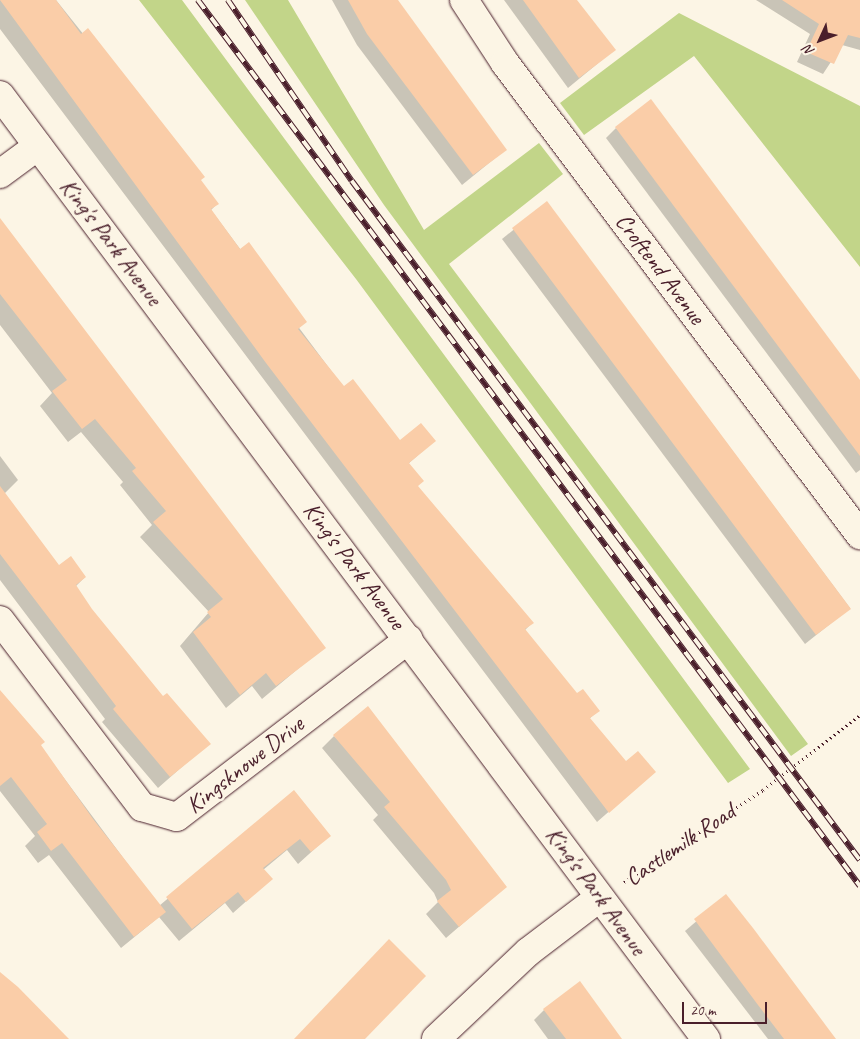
<!DOCTYPE html>
<html>
<head>
<meta charset="utf-8">
<style>
	body { margin:0 }
	#map { position:relative; width:860px; height:1039px; overflow:hidden; background:#fcf5e5; font-family:Caveat,sans-serif }
	div>[style] { position:absolute }
	[style*='--x'] { left:calc(var(--x)*1px); top:calc(var(--y)*1px); width:calc(var(--w)*1px); rotate:calc(var(--a)*1deg) }
	.green>* { inset:0; background:#c2d589 }
	.shadow>* { inset:0; background:#0003 }
	.building>* { inset:0; background:#facda8 }
	.path>* { height:3px; margin-top:-1.5px; transform-origin:0; background:repeating-linear-gradient(90deg,#4a1f2b 0 1px,transparent 0 5px) }
	.roads { filter:drop-shadow(0 0 1px #4a1f2b) drop-shadow(0 0 1px #4a1f2b) }
	.minor>* { height:28px; margin:-14px; padding:0 14px; transform-origin:14px; border-radius:14px; background:#fcf5e5 }
	.major>* { height:28px; margin:-14px; padding:0 14px; transform-origin:14px; border-radius:14px; background:#fcf5e5 }
	.rail>* { height:5.5px; margin-top:-2.75px; transform-origin:0; background:repeating-linear-gradient(90deg,#fcf5e5 0 11px,#4a1f2b 0 22px); box-sizing:border-box; border-block:1px solid #4a1f2b }
	span { translate:-50% -50%; white-space:nowrap; text-align:center; line-height:1.15; -webkit-text-stroke:5px #fcf5e5; paint-order:stroke }
	.street-label { font-size:24px; color:#4a1f2b }
	.north { position:absolute; left:795px; top:15px; width:50px; height:50px; -webkit-text-stroke:4px #fcf5e5; paint-order:stroke; rotate:227deg; font-size:14px; font-weight:700; line-height:20px; text-align:center; color:#4a1f2b }
	.north::after { content:''; display:block; margin:auto; width:18px; height:22px; background:#4a1f2b; clip-path:polygon(50% 0,100% 100%,50% 72%,0 100%) }
	.scale { position:absolute; left:682px; top:1002px; width:85px; height:22px; box-sizing:border-box; border:2px solid #4a1f2b; border-top:0; padding-left:6px; font-size:15px; line-height:18px; white-space:nowrap; color:#4a1f2b; -webkit-text-stroke:4px #fcf5e5; paint-order:stroke }
</style>
</head>
<body>
<div id="map">
	<div class="green">
		<i style="clip-path:polygon(139px 0,182px 0,750px 769px,728px 783px,356px 279px)"></i>
		<i style="clip-path:polygon(245px 0,288px 0,424px 230px,539px 143px,563px 174px,449px 264px,808px 744px,791px 756px,384px 205px)"></i>
		<i style="clip-path:polygon(679px 13px,860px 106px,860px 267px,694px 56px,584px 135px,560px 103px)"></i>
	</div>
	<div class="shadow">
		<i style="clip-path:polygon(0 0,56px 0,200px 180px,217px 204px,211px 210px,344px 388px,400px 442px,434px 441px,408px 464px,417px 487px,532px 623px,525px 630px,577px 695px,598px 711px,589px 719px,626px 763px,654px 772px,597px 822px,0 29px)"></i>
		<i style="clip-path:polygon(332px 0,396px 0,505px 150px,462px 185px,357px 45px)"></i>
		<i style="clip-path:polygon(504px 0,575px 0,614px 50px,568px 88px)"></i>
		<i style="clip-path:polygon(756px 0,860px 0,860px 50px,842px 45px,823px 74px,797px 62px,810px 34px)"></i>
		<i style="clip-path:polygon(616px 128px,860px 381px,860px 470px,856px 473px,606px 138px)"></i>
		<i style="clip-path:polygon(547px 203px,850px 608px,805px 644px,502px 239px)"></i>
		<i style="clip-path:polygon(0 220px,324px 647px,262px 699px,252px 686px,226px 708px,180px 646px,209px 612px,140px 537px,152px 525px,120px 485px,123px 482px,81px 432px,68px 442px,40px 406px,52px 393px,0 325px)"></i>
		<i style="clip-path:polygon(0 456px,18px 480px,4px 494px,59px 566px,85px 577px,75px 587px,91px 610px,163px 698px,209px 743px,158px 788px,102px 722px,105px 719px,0 580px)"></i>
		<i style="clip-path:polygon(0 692px,159px 906px,294px 792px,329px 836px,298px 864px,287px 850px,263px 870px,271px 879px,233px 913px,225px 903px,179px 941px,159px 917px,121px 948px,49px 855px,38px 863px,25px 846px,35px 836px,0 791px)"></i>
		<i style="clip-path:polygon(334px 736px,505px 887px,446px 938px,426px 914px,438px 902px,434px 893px,373px 820px,378px 815px,322px 748px)"></i>
		<i style="clip-path:polygon(726px 896px,835px 1039px,768px 1039px,685px 931px)"></i>
		<i style="clip-path:polygon(544px 1010px,620px 1039px,548px 1039px,534px 1020px)"></i>
	</div>
	<div class="building">
		<i style="clip-path:polygon(0 0,56px 0,81px 34px,88px 28px,205px 177px,201px 180px,219px 204px,211px 209px,240px 249px,249px 242px,307px 322px,298px 329px,344px 386px,353px 379px,400px 440px,421px 423px,436px 441px,409px 463px,424px 481px,418px 486px,534px 623px,525px 629px,577px 693px,583px 689px,600px 711px,590px 718px,626px 761px,638px 751px,656px 772px,609px 813px,266px 363px)"></i>
		<i style="clip-path:polygon(348px 0,398px 0,507px 150px,473px 175px,367px 34px)"></i>
		<i style="clip-path:polygon(523px 0,577px 0,616px 50px,579px 78px)"></i>
		<i style="clip-path:polygon(782px 0,860px 0,860px 38px,848px 35px,834px 64px,806px 52px,819px 24px)"></i>
		<i style="clip-path:polygon(651px 99px,860px 380px,860px 456px,615px 127px)"></i>
		<i style="clip-path:polygon(547px 201px,851px 609px,816px 635px,512px 228px)"></i>
		<i style="clip-path:polygon(0 218px,326px 648px,276px 686px,266px 673px,240px 695px,193px 632px,211px 617px,207px 612px,223px 599px,153px 522px,166px 511px,132px 471px,136px 468px,95px 419px,82px 429px,52px 391px,67px 380px,0 294px)"></i>
		<i style="clip-path:polygon(0 486px,59px 565px,71px 556px,86px 577px,76px 585px,92px 609px,163px 696px,167px 693px,211px 744px,170px 777px,113px 709px,116px 706px,0 554px)"></i>
		<i style="clip-path:polygon(0 690px,45px 742px,41px 745px,93px 819px,166px 912px,134px 937px,62px 843px,51px 851px,37px 832px,47px 824px,11px 777px,0 786px)"></i>
		<i style="clip-path:polygon(368px 706px,507px 887px,459px 927px,437px 901px,451px 890px,446px 880px,384px 807px,390px 802px,333px 735px)"></i>
		<i style="clip-path:polygon(294px 790px,331px 836px,311px 852px,300px 839px,263px 868px,273px 879px,246px 902px,238px 892px,192px 929px,166px 897px)"></i>
		<i style="clip-path:polygon(726px 894px,753px 928px,836px 1039px,784px 1039px,758px 1005px,694px 919px)"></i>
		<i style="clip-path:polygon(389px 939px,426px 976px,365px 1039px,294px 1039px)"></i>
		<i style="clip-path:polygon(0 972px,18px 987px,69px 1039px,0 1039px)"></i>
		<i style="clip-path:polygon(580px 981px,622px 1039px,566px 1039px,543px 1009px)"></i>
	</div>
	<div class="path">
		<i style="--x:624;--y:882;--w:167;--a:-33.5"></i>
		<i style="--x:763;--y:790;--w:123;--a:-37.7"></i>
	</div>
	<div class="roads">
		<div class="minor">
			<i style="--x:464;--y:0;--w:75;--a:56.9"></i>
			<i style="--x:505;--y:63;--w:591;--a:53.05"></i>
			<i style="--x:0;--y:174;--w:47;--a:-36.4"></i>
			<i style="--x:0;--y:620;--w:235;--a:52.8"></i>
			<i style="--x:142;--y:807;--w:36;--a:16"></i>
			<i style="--x:177;--y:817;--w:292;--a:-37.5"></i>
			<i style="--x:436;--y:1039;--w:127;--a:-43.4"></i>
			<i style="--x:528;--y:952;--w:89;--a:-37.3"></i>
		</div>
		<div class="major">
			<i style="--x:0;--y:95;--w:1179;--a:53.21"></i>
		</div>
	</div>
	<div class="rail">
		<i style="--x:198;--y:0;--w:1106;--a:53.23"></i>
		<i style="--x:228;--y:0;--w:219;--a:55.6"></i>
		<i style="--x:352;--y:181;--w:848;--a:53.2"></i>
	</div>
	<div class="street-label">
		<span style="left:111px;top:242px;rotate:53deg">King's Park Avenue</span>
		<span style="left:660px;top:269px;rotate:53deg">Croftend Avenue</span>
		<span style="left:354px;top:566px;rotate:53deg">King's Park Avenue</span>
		<span style="left:245px;top:765px;rotate:-38deg">Kingsknowe Drive</span>
		<span style="left:680px;top:845px;rotate:-34deg">Castlemilk Road</span>
		<span style="left:596px;top:891px;rotate:54deg">King's Park Avenue</span>
	</div>
	<div class="north">N</div>
	<div class="scale">20 m</div>
</div>
</body>
</html>
